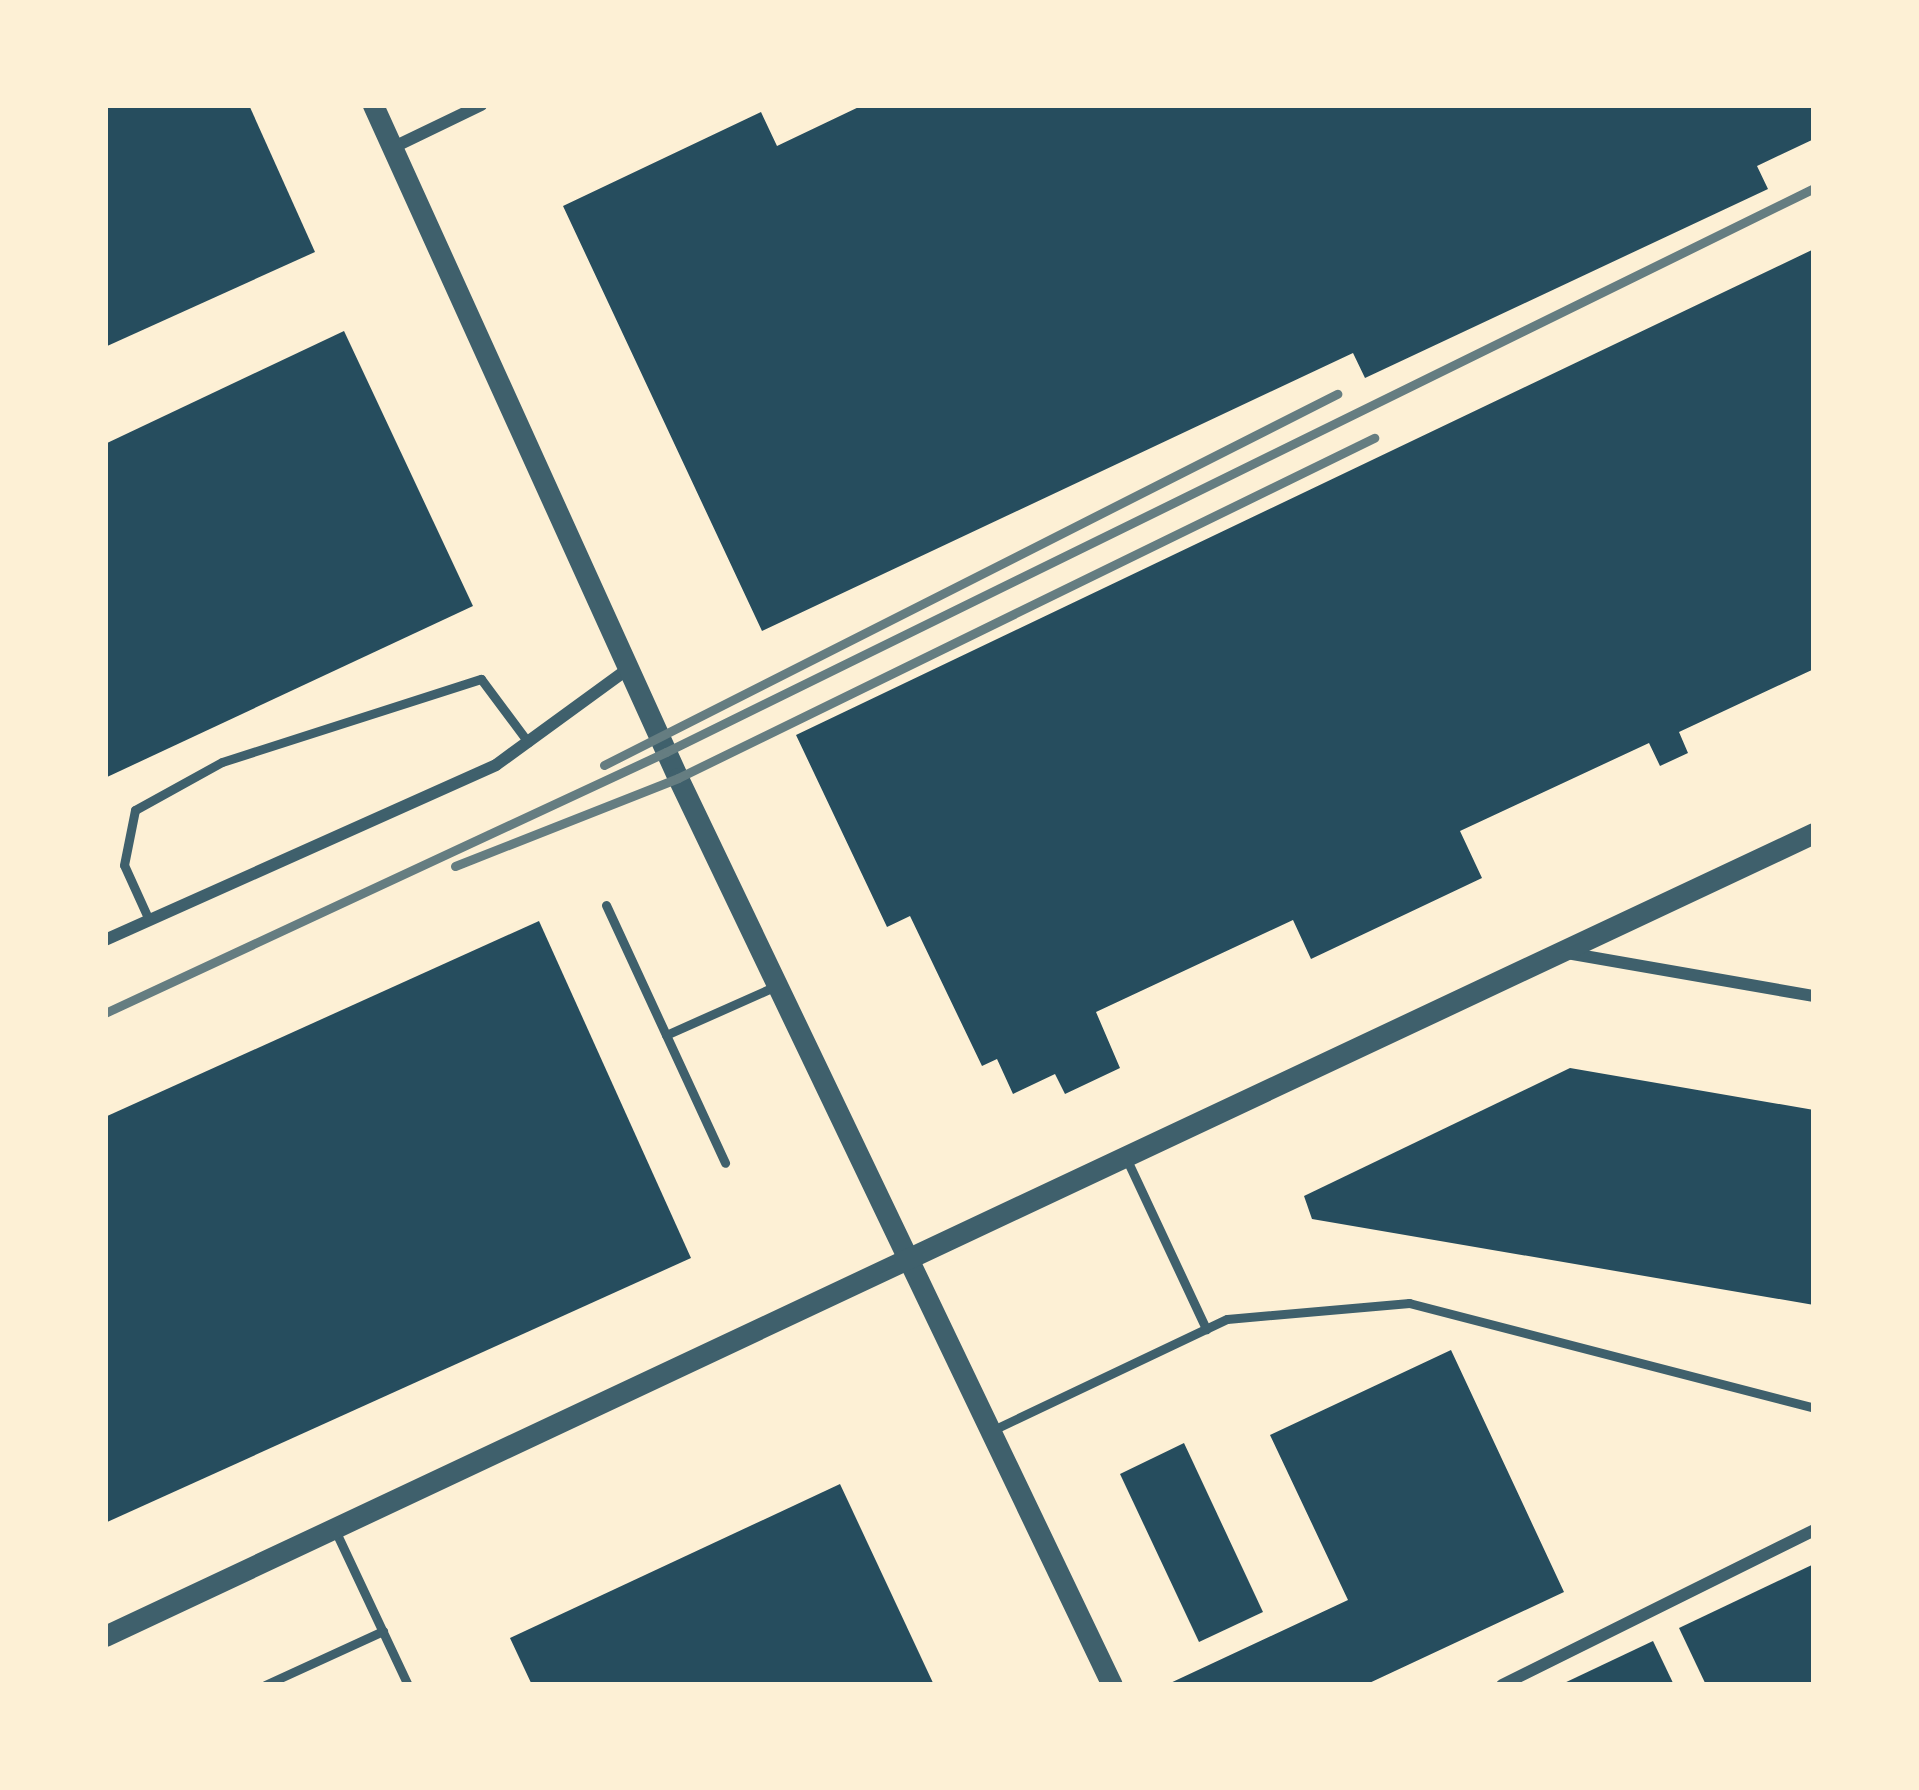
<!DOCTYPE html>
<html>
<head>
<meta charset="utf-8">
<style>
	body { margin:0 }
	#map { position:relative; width:1919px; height:1790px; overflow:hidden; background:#fdf0d5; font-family:Commissioner,sans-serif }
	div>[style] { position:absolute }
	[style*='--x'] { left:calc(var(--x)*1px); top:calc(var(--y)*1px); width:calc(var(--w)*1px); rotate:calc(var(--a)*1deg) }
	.building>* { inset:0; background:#264d5e }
	.service>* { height:9px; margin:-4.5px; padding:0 4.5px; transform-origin:4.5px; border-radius:4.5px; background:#3f606c }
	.minor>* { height:12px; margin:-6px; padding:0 6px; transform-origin:6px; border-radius:6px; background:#3f606c }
	.tertiary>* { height:21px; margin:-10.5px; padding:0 10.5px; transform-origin:10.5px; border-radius:10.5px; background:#3f606c }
	.rail>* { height:9px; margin:-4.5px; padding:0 4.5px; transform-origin:4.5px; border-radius:4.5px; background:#657d81 }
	span { translate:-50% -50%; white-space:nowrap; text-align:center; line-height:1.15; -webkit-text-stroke:12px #fdf0d5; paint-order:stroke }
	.frame { position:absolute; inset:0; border:108px solid #fdf0d5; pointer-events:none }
</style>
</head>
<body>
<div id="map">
	<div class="building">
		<i style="clip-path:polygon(105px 105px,249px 105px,315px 252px,105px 347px)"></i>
		<i style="clip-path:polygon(863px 105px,1814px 105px,1814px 139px,1757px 166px,1768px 189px,1365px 378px,1353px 353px,762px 631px,563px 206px,761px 112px,777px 146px)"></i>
		<i style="clip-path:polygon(1814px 249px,1814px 669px,1679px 732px,1688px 753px,1660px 766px,1649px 743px,1460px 831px,1482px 878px,1311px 959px,1293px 920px,1096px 1012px,1120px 1068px,1065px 1094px,1055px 1074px,1013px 1094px,997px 1059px,982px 1066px,910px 916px,887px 927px,796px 735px)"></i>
		<i style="clip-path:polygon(344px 331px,473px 606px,105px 778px,105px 444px)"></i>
		<i style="clip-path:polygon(539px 921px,691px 1258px,105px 1523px,105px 1117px)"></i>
		<i style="clip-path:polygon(1570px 1068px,1814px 1110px,1814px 1305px,1312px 1219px,1304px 1196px)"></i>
		<i style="clip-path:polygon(1451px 1350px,1564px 1592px,1365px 1685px,1166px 1685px,1348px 1600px,1270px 1435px)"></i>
		<i style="clip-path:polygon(1184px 1443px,1263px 1612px,1199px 1642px,1120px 1474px)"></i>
		<i style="clip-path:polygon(840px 1484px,934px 1685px,532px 1685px,510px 1638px)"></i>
		<i style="clip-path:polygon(1814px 1564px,1814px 1685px,1706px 1685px,1679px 1628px)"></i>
		<i style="clip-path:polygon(1653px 1641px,1674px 1685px,1560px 1685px)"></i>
	</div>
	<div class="service">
		<i style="--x:606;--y:905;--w:284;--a:65.2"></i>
		<i style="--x:149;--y:920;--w:60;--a:-114.4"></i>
		<i style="--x:124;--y:865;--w:56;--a:-78.7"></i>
		<i style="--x:135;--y:810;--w:99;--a:-28.9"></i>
		<i style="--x:222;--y:762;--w:272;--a:-17.8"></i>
		<i style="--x:481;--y:679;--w:79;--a:53.3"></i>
		<i style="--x:666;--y:1035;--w:120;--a:-24"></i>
		<i style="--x:1127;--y:1160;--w:187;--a:64.9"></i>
		<i style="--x:993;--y:1430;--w:259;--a:-25.4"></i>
		<i style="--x:1227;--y:1319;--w:183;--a:-5"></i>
		<i style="--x:1409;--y:1303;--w:418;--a:14.5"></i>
		<i style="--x:334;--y:1528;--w:174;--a:64.8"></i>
		<i style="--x:265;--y:1685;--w:130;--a:-24.6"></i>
	</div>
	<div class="minor">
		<i style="--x:394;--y:147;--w:97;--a:-25.8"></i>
		<i style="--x:105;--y:940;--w:428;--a:-24.1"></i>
		<i style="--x:496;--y:765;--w:165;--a:-36.1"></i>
		<i style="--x:1567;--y:953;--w:251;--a:9.9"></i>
		<i style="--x:1502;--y:1685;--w:348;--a:-26.4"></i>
	</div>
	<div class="tertiary">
		<i style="--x:373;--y:105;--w:739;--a:65.62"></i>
		<i style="--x:678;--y:778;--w:1005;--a:64.43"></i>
		<i style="--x:105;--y:1636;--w:1888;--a:-25.17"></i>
	</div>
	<div class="rail">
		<i style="--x:604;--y:765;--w:822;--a:-26.85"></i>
		<i style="--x:455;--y:866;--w:240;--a:-21.5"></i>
		<i style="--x:678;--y:778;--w:775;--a:-26.04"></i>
		<i style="--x:105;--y:1013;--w:619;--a:-24.95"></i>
		<i style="--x:666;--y:752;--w:1279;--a:-26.16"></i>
	</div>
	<div class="frame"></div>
</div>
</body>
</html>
